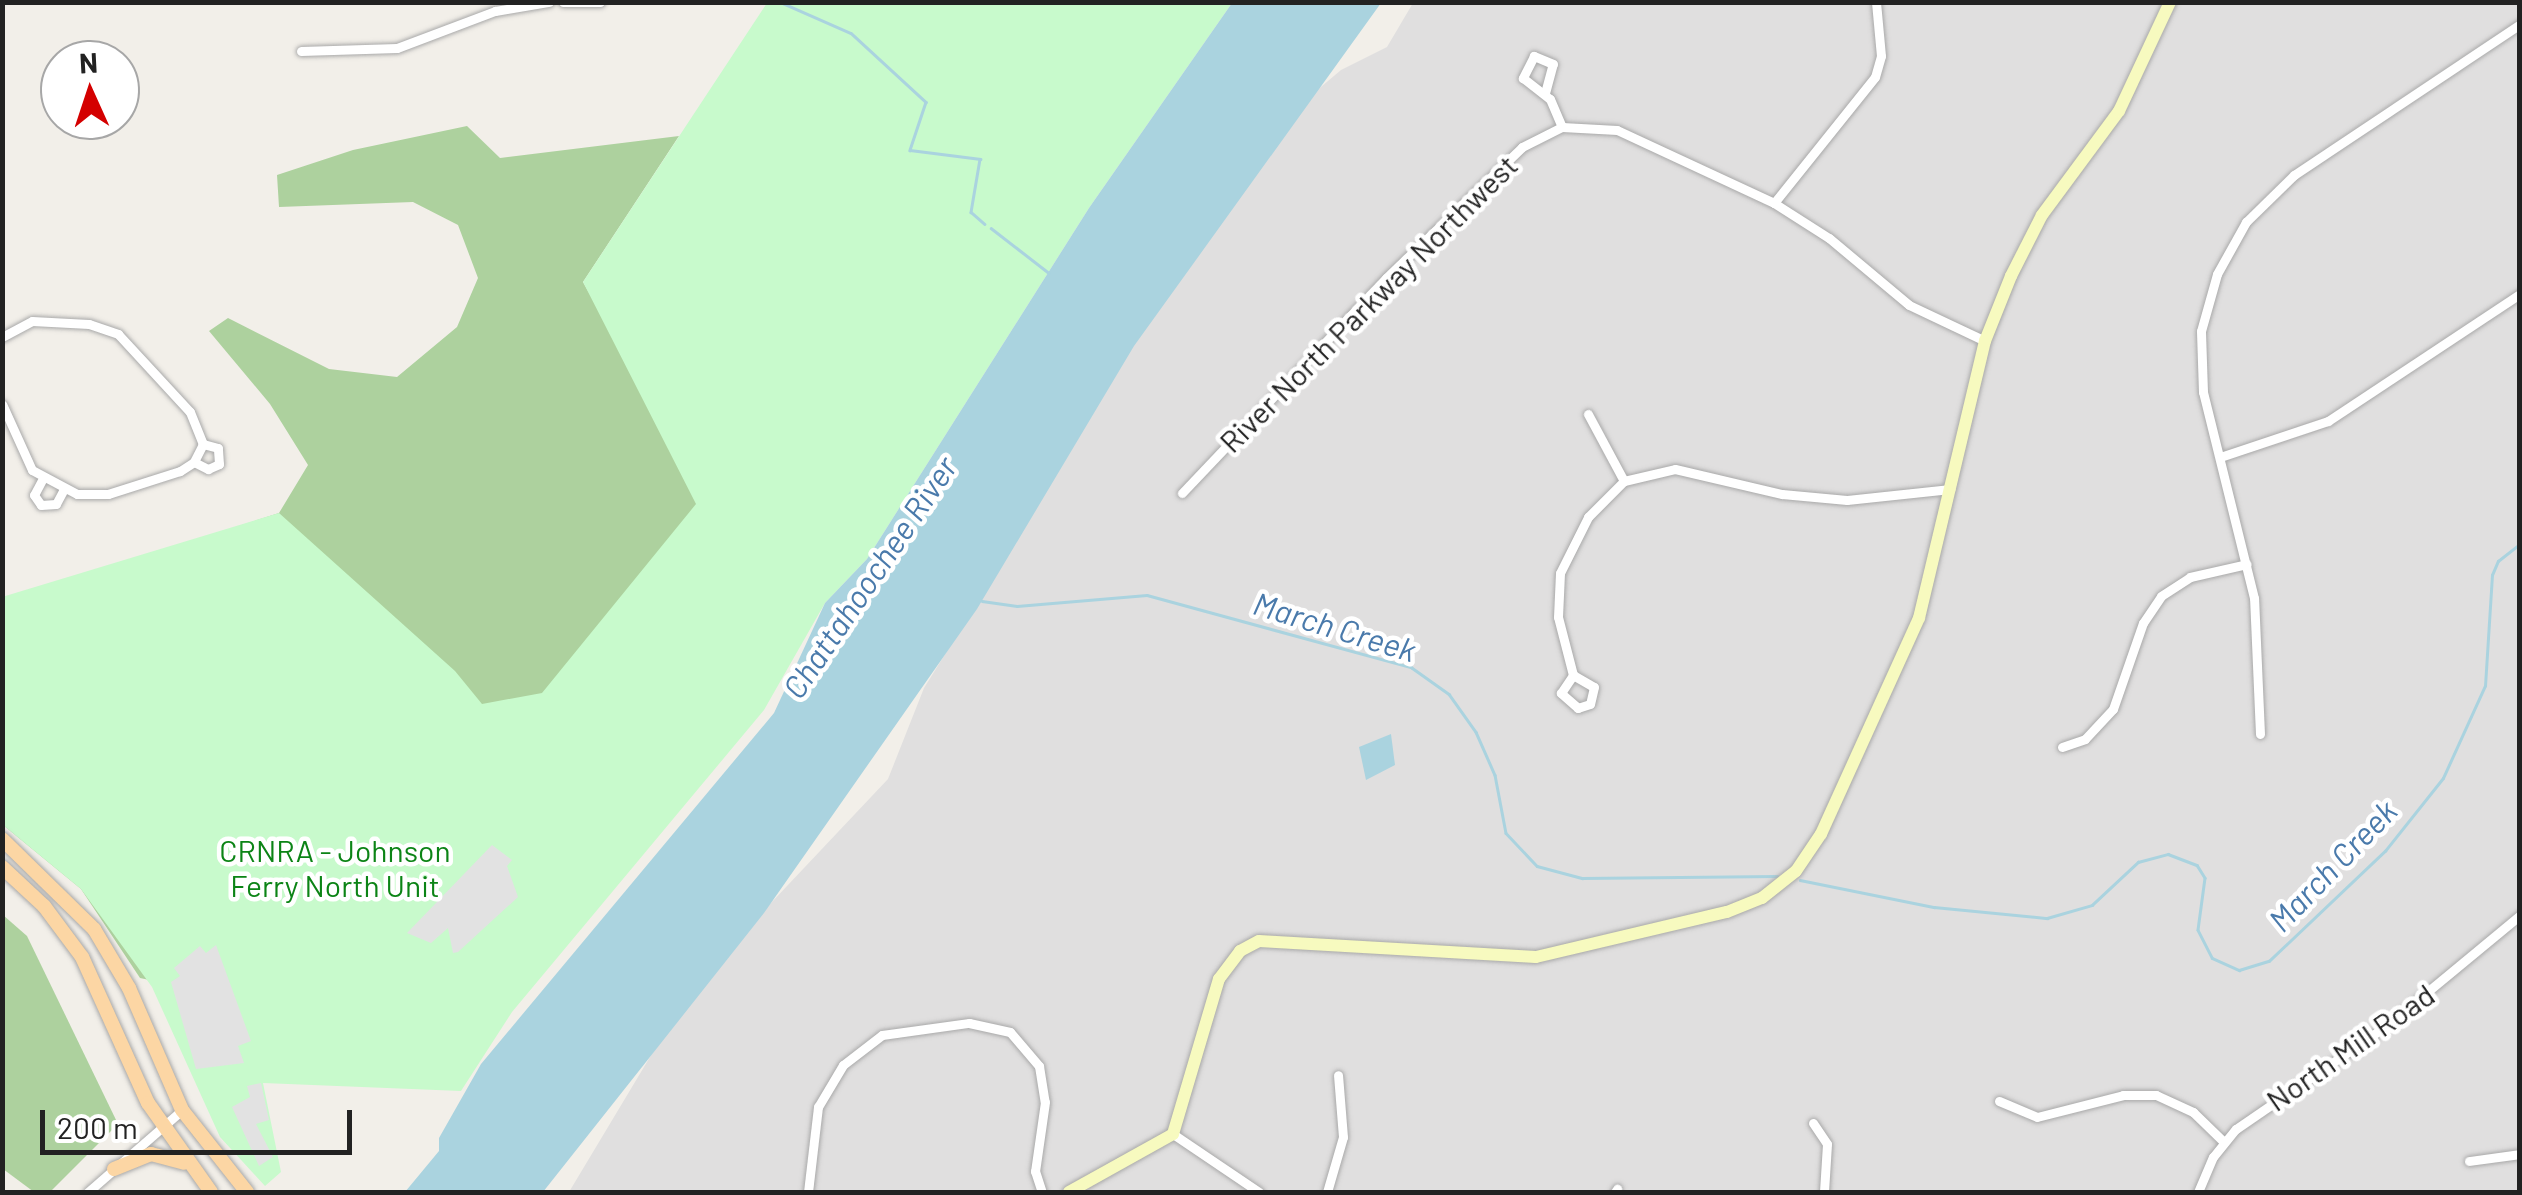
<!DOCTYPE html>
<html>
<head>
<meta charset="utf-8">
<style>
	body { margin:0 }
	#map { position:relative; width:2522px; height:1195px; overflow:hidden; background:#f2efe9; font-family:Barlow,sans-serif }
	div>[style] { position:absolute }
	[style*='--x'] { left:calc(var(--x)*1px); top:calc(var(--y)*1px); width:calc(var(--w)*1px); rotate:calc(var(--a)*1deg) }
	.residential>* { inset:0; background:#e0dfdf }
	.forest>* { inset:0; background:#add19e }
	.park>* { inset:0; background:#c8facc }
	.parking>* { inset:0; background:#e2e2e2 }
	.water>* { inset:0; background:#aad3df }
	.stream>* { height:2.5px; margin:-1.25px; padding:0 1.25px; transform-origin:1.25px; border-radius:1.25px; background:#aad3df }
	.roads { filter:drop-shadow(0 0 2px #a9a9a9) drop-shadow(0 0 2px #a9a9a9) }
	.street>* { height:9px; margin:-4.5px; padding:0 4.5px; transform-origin:4.5px; border-radius:4.5px; background:#fff }
	.secondary>* { height:12px; margin:-6px; padding:0 6px; transform-origin:6px; border-radius:6px; background:#f7fabf }
	.primary>* { height:14px; margin:-7px; padding:0 7px; transform-origin:7px; border-radius:7px; background:#fcd6a4 }
	span { translate:-50% -50%; white-space:nowrap; text-align:center; line-height:1.15; -webkit-text-stroke:9px #fff; paint-order:stroke }
	.street-label { font-size:30px; color:#222 }
	.park-label { font-size:30px; color:#0c8416 }
	.water-label { font-size:32px; color:#4a7aab; font-style:italic }
	.frame { position:absolute; inset:0; border:5px solid #222; pointer-events:none }
	.north { position:absolute; left:40px; top:40px; width:100px; height:100px; box-sizing:border-box; background:#fff; border:2px solid #a7a7a7; border-radius:50%; rotate:357deg; font-size:28px; font-weight:700; line-height:40px; text-align:center; color:#222 }
	.north::after { content:''; display:block; margin:auto; width:35px; height:45px; background:#d40000; clip-path:polygon(50% 0,100% 100%,50% 72%,0 100%) }
	.scale { position:absolute; left:40px; top:1110px; width:312px; height:45px; box-sizing:border-box; border:5px solid #222; border-top:0; padding-left:12px; font-size:30px; line-height:35px; white-space:nowrap; color:#222; -webkit-text-stroke:8px #fff; paint-order:stroke }
</style>
</head>
<body>
<div id="map">
	<div class="residential">
		<i style="clip-path:polygon(1413px 3px,2519px 3px,2519px 1192px,569px 1192px,662px 1037px,752px 923px,888px 779px,924px 688px,1043px 497px,1085px 399px,1237px 158px,1341px 70px,1387px 47px)"></i>
	</div>
	<div class="forest">
		<i style="clip-path:polygon(467px 126px,500px 158px,679px 136px,583px 282px,722px 531px,271px 1006px,140px 978px,81px 889px,3px 825px,2px 603px,279px 513px,308px 465px,270px 404px,209px 331px,228px 318px,329px 369px,397px 377px,457px 327px,478px 278px,458px 225px,413px 202px,279px 207px,277px 175px,353px 150px)"></i>
		<i style="clip-path:polygon(3px 915px,27px 936px,118px 1124px,50px 1192px,34px 1192px,3px 1169px)"></i>
	</div>
	<div class="park">
		<i style="clip-path:polygon(767px 3px,1232px 3px,1089px 208px,867px 559px,825px 603px,764px 710px,512px 1012px,461px 1091px,263px 1083px,281px 1172px,265px 1186px,220px 1137px,152px 987px,81px 889px,3px 825px,2px 597px,279px 513px,455px 671px,482px 704px,542px 693px,696px 504px,583px 282px)"></i>
	</div>
	<div class="parking">
		<i style="clip-path:polygon(492px 845px,512px 860px,507px 866px,518px 897px,458px 952px,453px 953px,448px 928px,431px 943px,407px 933px)"></i>
		<i style="clip-path:polygon(216px 945px,251px 1041px,238px 1046px,244px 1063px,196px 1069px,171px 982px,180px 976px,174px 968px,200px 946px,206px 953px)"></i>
		<i style="clip-path:polygon(261px 1083px,269px 1120px,256px 1124px,273px 1157px,259px 1166px,232px 1107px,250px 1097px,247px 1086px)"></i>
	</div>
	<div class="water">
		<i style="clip-path:polygon(1232px 3px,1381px 3px,1134px 346px,977px 609px,764px 913px,543px 1192px,405px 1192px,439px 1151px,439px 1138px,481px 1064px,774px 713px,825px 603px,867px 559px,1089px 208px)"></i>
		<i style="clip-path:polygon(1391px 734px,1395px 765px,1366px 780px,1359px 747px)"></i>
	</div>
	<div class="stream">
		<i style="--x:780;--y:2;--w:77;--a:23.6"></i>
		<i style="--x:851;--y:33;--w:102;--a:42.6"></i>
		<i style="--x:926;--y:102;--w:51;--a:108.4"></i>
		<i style="--x:910;--y:150;--w:71;--a:7.3"></i>
		<i style="--x:980;--y:159;--w:54;--a:99.6"></i>
		<i style="--x:971;--y:212;--w:18;--a:41"></i>
		<i style="--x:991;--y:228;--w:73;--a:37.8"></i>
		<i style="--x:982;--y:601;--w:35;--a:8"></i>
		<i style="--x:1017;--y:606;--w:130;--a:-4.8"></i>
		<i style="--x:1147;--y:595;--w:274;--a:15.3"></i>
		<i style="--x:1411;--y:667;--w:47;--a:35.4"></i>
		<i style="--x:1449;--y:694;--w:47;--a:54.6"></i>
		<i style="--x:1476;--y:732;--w:47;--a:66.2"></i>
		<i style="--x:1495;--y:775;--w:59;--a:79.3"></i>
		<i style="--x:1506;--y:833;--w:45;--a:46.8"></i>
		<i style="--x:1537;--y:866;--w:47;--a:14.9"></i>
		<i style="--x:1582;--y:878;--w:195;--a:-0.6"></i>
		<i style="--x:1800;--y:880;--w:137;--a:11.4"></i>
		<i style="--x:1934;--y:907;--w:114;--a:5.6"></i>
		<i style="--x:2047;--y:918;--w:47;--a:-16.1"></i>
		<i style="--x:2092;--y:905;--w:63;--a:-43.1"></i>
		<i style="--x:2138;--y:862;--w:31;--a:-15"></i>
		<i style="--x:2168;--y:854;--w:31;--a:21"></i>
		<i style="--x:2197;--y:865;--w:15;--a:58"></i>
		<i style="--x:2205;--y:878;--w:52;--a:97.7"></i>
		<i style="--x:2198;--y:930;--w:31;--a:63"></i>
		<i style="--x:2212;--y:958;--w:30;--a:24"></i>
		<i style="--x:2239;--y:970;--w:31;--a:-17"></i>
		<i style="--x:2269;--y:961;--w:160;--a:-43.5"></i>
		<i style="--x:2385;--y:851;--w:93;--a:-51.5"></i>
		<i style="--x:2443;--y:778;--w:101;--a:-65.5"></i>
		<i style="--x:2485;--y:686;--w:111;--a:-86.4"></i>
		<i style="--x:2492;--y:575;--w:15;--a:-67"></i>
		<i style="--x:2498;--y:561;--w:28;--a:-38"></i>
	</div>
	<div class="roads">
		<div class="street">
			<i style="--x:563;--y:2;--w:37;--a:0"></i>
			<i style="--x:301;--y:51;--w:96;--a:-1.8"></i>
			<i style="--x:397;--y:48;--w:105;--a:-20.7"></i>
			<i style="--x:495;--y:11;--w:55;--a:-9.5"></i>
			<i style="--x:1545;--y:93;--w:30;--a:-75"></i>
			<i style="--x:1553;--y:64;--w:21;--a:-157"></i>
			<i style="--x:1534;--y:56;--w:25;--a:117"></i>
			<i style="--x:1523;--y:78;--w:34;--a:38"></i>
			<i style="--x:1550;--y:99;--w:30;--a:67"></i>
			<i style="--x:1774;--y:203;--w:161;--a:-51.3"></i>
			<i style="--x:1875;--y:77;--w:22;--a:-74"></i>
			<i style="--x:1881;--y:56;--w:54;--a:-95.3"></i>
			<i style="--x:2;--y:337;--w:34;--a:-28"></i>
			<i style="--x:32;--y:321;--w:57;--a:3"></i>
			<i style="--x:89;--y:324;--w:31;--a:19"></i>
			<i style="--x:118;--y:334;--w:106;--a:47.3"></i>
			<i style="--x:190;--y:412;--w:35;--a:68"></i>
			<i style="--x:203;--y:444;--w:20;--a:117"></i>
			<i style="--x:194;--y:462;--w:17;--a:147"></i>
			<i style="--x:180;--y:471;--w:76;--a:162.3"></i>
			<i style="--x:108;--y:494;--w:31;--a:180"></i>
			<i style="--x:77;--y:494;--w:51;--a:-151.9"></i>
			<i style="--x:32;--y:470;--w:72;--a:-114.4"></i>
			<i style="--x:1588;--y:414;--w:76;--a:61.8"></i>
			<i style="--x:2220;--y:457;--w:114;--a:-18.4"></i>
			<i style="--x:2328;--y:421;--w:230;--a:-33.5"></i>
			<i style="--x:194;--y:462;--w:16;--a:27"></i>
			<i style="--x:208;--y:469;--w:12;--a:-24"></i>
			<i style="--x:219;--y:464;--w:16;--a:-94"></i>
			<i style="--x:218;--y:448;--w:16;--a:-165"></i>
			<i style="--x:42;--y:480;--w:17;--a:118"></i>
			<i style="--x:34;--y:495;--w:12;--a:55"></i>
			<i style="--x:41;--y:505;--w:15;--a:-4"></i>
			<i style="--x:56;--y:504;--w:15;--a:-62"></i>
			<i style="--x:1182;--y:493;--w:296;--a:-46.5"></i>
			<i style="--x:1386;--y:278;--w:189;--a:-43.9"></i>
			<i style="--x:1522;--y:147;--w:45;--a:-26.6"></i>
			<i style="--x:1562;--y:127;--w:55;--a:3.1"></i>
			<i style="--x:1617;--y:130;--w:173;--a:24.9"></i>
			<i style="--x:1774;--y:203;--w:65;--a:32.5"></i>
			<i style="--x:1829;--y:238;--w:104;--a:39.9"></i>
			<i style="--x:1909;--y:305;--w:84;--a:25.3"></i>
			<i style="--x:1573;--y:675;--w:24;--a:30"></i>
			<i style="--x:1594;--y:687;--w:17;--a:103"></i>
			<i style="--x:1590;--y:704;--w:13;--a:162"></i>
			<i style="--x:1578;--y:708;--w:23;--a:-139"></i>
			<i style="--x:1561;--y:693;--w:22;--a:-56"></i>
			<i style="--x:1573;--y:675;--w:60;--a:-104.5"></i>
			<i style="--x:1558;--y:617;--w:44;--a:-87.4"></i>
			<i style="--x:1560;--y:573;--w:63;--a:-63.4"></i>
			<i style="--x:1588;--y:517;--w:51;--a:-45"></i>
			<i style="--x:1624;--y:481;--w:52;--a:-13.2"></i>
			<i style="--x:1675;--y:469;--w:110;--a:13.2"></i>
			<i style="--x:1782;--y:494;--w:65;--a:5.3"></i>
			<i style="--x:1847;--y:500;--w:104;--a:-6.1"></i>
			<i style="--x:2260;--y:734;--w:136;--a:-92.5"></i>
			<i style="--x:2254;--y:598;--w:212;--a:-103.9"></i>
			<i style="--x:2203;--y:392;--w:61;--a:-91.9"></i>
			<i style="--x:2201;--y:331;--w:59;--a:-74.3"></i>
			<i style="--x:2217;--y:274;--w:60;--a:-60.9"></i>
			<i style="--x:2246;--y:222;--w:67;--a:-44.4"></i>
			<i style="--x:2294;--y:175;--w:272;--a:-33.7"></i>
			<i style="--x:2062;--y:747;--w:24;--a:-19"></i>
			<i style="--x:2085;--y:739;--w:41;--a:-47"></i>
			<i style="--x:2113;--y:709;--w:91;--a:-70.8"></i>
			<i style="--x:2143;--y:623;--w:32;--a:-56"></i>
			<i style="--x:2161;--y:596;--w:35;--a:-33"></i>
			<i style="--x:2190;--y:577;--w:58;--a:-12.8"></i>
			<i style="--x:1999;--y:1101;--w:41;--a:22.8"></i>
			<i style="--x:2037;--y:1117;--w:89;--a:-14.3"></i>
			<i style="--x:2123;--y:1095;--w:33;--a:0"></i>
			<i style="--x:2156;--y:1095;--w:41;--a:24.7"></i>
			<i style="--x:2193;--y:1112;--w:43;--a:44.1"></i>
			<i style="--x:1813;--y:1123;--w:25;--a:56"></i>
			<i style="--x:1827;--y:1144;--w:48;--a:93.6"></i>
			<i style="--x:1173;--y:1134;--w:104;--a:34"></i>
			<i style="--x:2469;--y:1161;--w:51;--a:-7.8"></i>
			<i style="--x:88;--y:1192;--w:125;--a:-41.1"></i>
			<i style="--x:808;--y:1192;--w:86;--a:-83.3"></i>
			<i style="--x:818;--y:1107;--w:49;--a:-59.2"></i>
			<i style="--x:843;--y:1065;--w:49;--a:-37.6"></i>
			<i style="--x:882;--y:1035;--w:88;--a:-7.9"></i>
			<i style="--x:969;--y:1023;--w:42;--a:12.4"></i>
			<i style="--x:1010;--y:1032;--w:45;--a:49.5"></i>
			<i style="--x:1039;--y:1066;--w:36;--a:81"></i>
			<i style="--x:1045;--y:1102;--w:70;--a:98.2"></i>
			<i style="--x:1035;--y:1171;--w:22;--a:72"></i>
			<i style="--x:1327;--y:1192;--w:57;--a:-73.8"></i>
			<i style="--x:1343;--y:1137;--w:62;--a:-94.6"></i>
			<i style="--x:1615;--y:1192;--w:4;--a:-56"></i>
			<i style="--x:2198;--y:1192;--w:38;--a:-67"></i>
			<i style="--x:2213;--y:1157;--w:36;--a:-51"></i>
			<i style="--x:2236;--y:1129;--w:182;--a:-34.5"></i>
			<i style="--x:2386;--y:1026;--w:174;--a:-39.6"></i>
		</div>
		<div class="secondary">
			<i style="--x:1069;--y:1192;--w:119;--a:-29.1"></i>
			<i style="--x:1173;--y:1134;--w:162;--a:-73.5"></i>
			<i style="--x:1219;--y:979;--w:35;--a:-53"></i>
			<i style="--x:1240;--y:951;--w:21;--a:-28"></i>
			<i style="--x:1259;--y:941;--w:277;--a:3.3"></i>
			<i style="--x:1536;--y:957;--w:196;--a:-13.3"></i>
			<i style="--x:1727;--y:912;--w:38;--a:-22"></i>
			<i style="--x:1762;--y:898;--w:43;--a:-38.5"></i>
			<i style="--x:1796;--y:871;--w:45;--a:-56"></i>
			<i style="--x:1821;--y:834;--w:237;--a:-65.6"></i>
			<i style="--x:1919;--y:618;--w:285;--a:-76.6"></i>
			<i style="--x:1985;--y:341;--w:70;--a:-68.2"></i>
			<i style="--x:2011;--y:276;--w:68;--a:-63.1"></i>
			<i style="--x:2042;--y:215;--w:129;--a:-53.5"></i>
			<i style="--x:2119;--y:111;--w:120;--a:-64.9"></i>
		</div>
		<div class="primary">
			<i style="--x:2;--y:839;--w:129;--a:44.4"></i>
			<i style="--x:94;--y:929;--w:69;--a:59.3"></i>
			<i style="--x:129;--y:988;--w:133;--a:66.5"></i>
			<i style="--x:182;--y:1110;--w:105;--a:51.6"></i>
			<i style="--x:2;--y:867;--w:57;--a:42.9"></i>
			<i style="--x:44;--y:906;--w:64;--a:53.3"></i>
			<i style="--x:82;--y:957;--w:160;--a:65.7"></i>
			<i style="--x:148;--y:1103;--w:109;--a:54.7"></i>
			<i style="--x:114;--y:1169;--w:40;--a:-22"></i>
			<i style="--x:151;--y:1154;--w:34;--a:15"></i>
		</div>
	</div>
	<div class="street-label">
		<span style="left:1368px;top:303px;rotate:-45deg">River North Parkway Northwest</span>
		<span style="left:2350px;top:1047px;rotate:-35deg">North Mill Road</span>
	</div>
	<div class="park-label">
		<span style="left:335px;top:867px">CRNRA - Johnson<br>Ferry North Unit</span>
	</div>
	<div class="water-label">
		<span style="left:869px;top:577px;rotate:-56deg">Chattahoochee River</span>
		<span style="left:1335px;top:626px;rotate:17deg">March Creek</span>
		<span style="left:2332px;top:865px;rotate:-46deg">March Creek</span>
	</div>
	<div class="frame"></div>
	<div class="north">N</div>
	<div class="scale">200 m</div>
</div>
</body>
</html>
